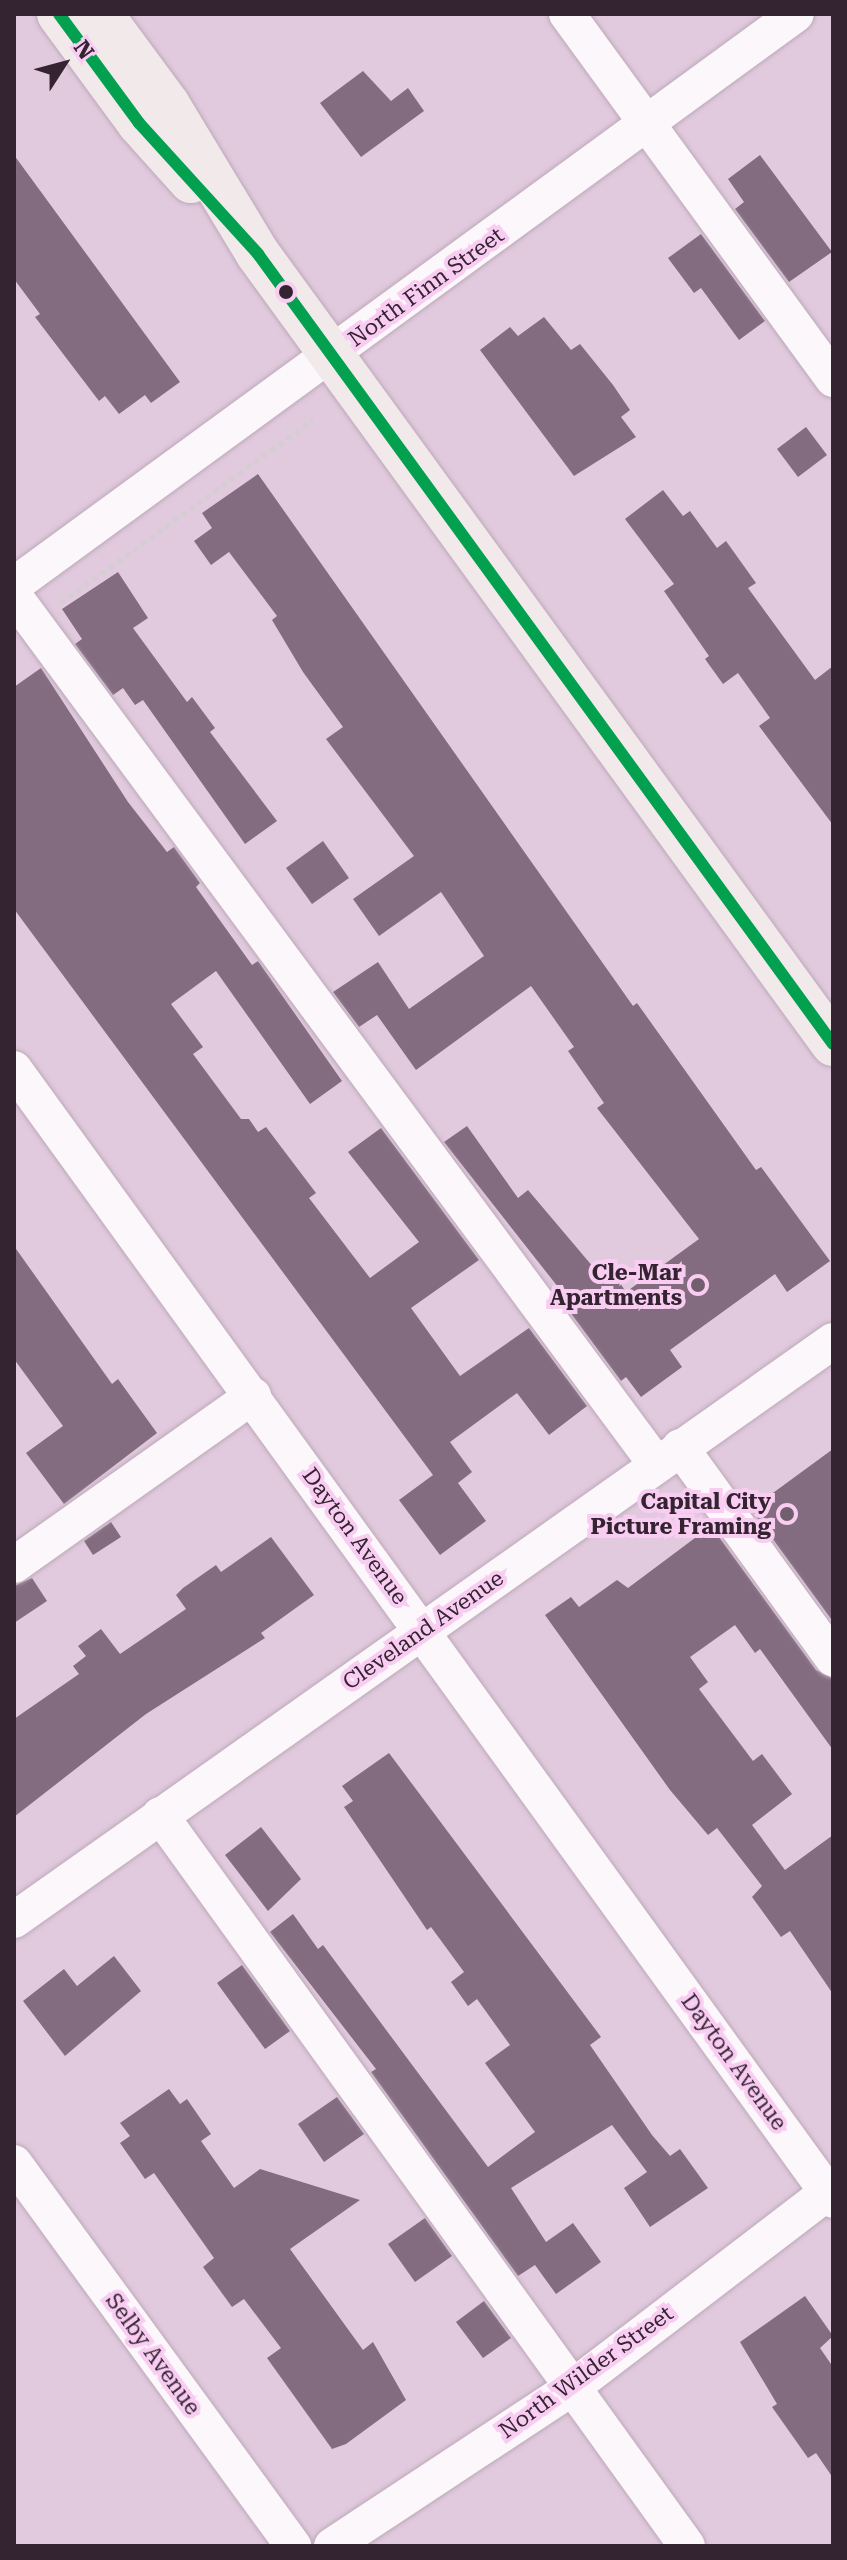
<!DOCTYPE html>
<html>
<head>
<meta charset="utf-8">
<style>
	body { margin:0 }
	#map { position:relative; width:847px; height:2560px; overflow:hidden; background:#e2cade; font-family:"Roboto Serif",serif }
	div>[style] { position:absolute }
	[style*='--x'] { left:calc(var(--x)*1px); top:calc(var(--y)*1px); width:calc(var(--w)*1px); rotate:calc(var(--a)*1deg) }
	.building>* { inset:0; background:#836c80 }
	.path>* { height:5px; margin-top:-2.5px; transform-origin:0; background:repeating-linear-gradient(90deg,#d4cdd2 0 6px,transparent 0 10px) }
	.roads { filter:drop-shadow(0 0 2px #bca9b9) drop-shadow(0 0 2px #bca9b9) }
	.minor>* { height:36px; margin:-18px; padding:0 18px; transform-origin:18px; border-radius:18px; background:#fbf7fa }
	.major>* { height:44px; margin:-22px; padding:0 22px; transform-origin:22px; border-radius:22px; background:#f2e9eb }
	.bus-1>* { height:12px; margin:-6px; padding:0 6px; transform-origin:6px; border-radius:6px; background:#03a04f }
	.dots>* { width:22px; height:22px; translate:-50% -50%; box-sizing:border-box; border:4px solid #f9cdf2; border-radius:50% }
	span { translate:-50% -50%; white-space:nowrap; text-align:center; line-height:1.15; -webkit-text-stroke:8px #f9cdf2; paint-order:stroke }
	.street-label { font-size:22px; color:#342432 }
	.poi-label { font-size:22px; color:#342432; font-weight:700 }
	.right { translate:-100% -50%; text-align:right }
	.frame { position:absolute; inset:0; border:16px solid #342432; pointer-events:none }
	.north { position:absolute; left:24px; top:24px; width:80px; height:80px; -webkit-text-stroke:6px #f9cdf2; paint-order:stroke; rotate:54deg; font-size:22px; font-weight:700; line-height:32px; text-align:center; color:#342432 }
	.north::after { content:''; display:block; margin:auto; width:28px; height:36px; background:#342432; clip-path:polygon(50% 0,100% 100%,50% 72%,0 100%) }
</style>
</head>
<body>
<div id="map">
	<div class="building">
		<i style="clip-path:polygon(363px 71px,391px 101px,408px 88px,424px 111px,361px 157px,320px 103px)"></i>
		<i style="clip-path:polygon(14px 155px,180px 382px,151px 403px,145px 395px,119px 414px,105px 396px,99px 401px,35px 317px,40px 314px,14px 279px)"></i>
		<i style="clip-path:polygon(760px 155px,832px 252px,789px 282px,735px 209px,744px 202px,728px 179px)"></i>
		<i style="clip-path:polygon(701px 234px,765px 321px,739px 340px,701px 288px,694px 293px,668px 258px)"></i>
		<i style="clip-path:polygon(544px 317px,571px 350px,580px 344px,613px 385px,630px 410px,621px 417px,636px 437px,574px 476px,480px 350px,510px 327px,518px 336px)"></i>
		<i style="clip-path:polygon(806px 427px,827px 455px,798px 477px,777px 449px)"></i>
		<i style="clip-path:polygon(258px 474px,633px 1006px,637px 1003px,756px 1170px,761px 1167px,830px 1261px,787px 1292px,775px 1274px,670px 1350px,682px 1367px,641px 1397px,626px 1377px,621px 1381px,564px 1304px,569px 1301px,444px 1142px,467px 1126px,518px 1198px,528px 1190px,605px 1281px,614px 1274px,626px 1292px,699px 1239px,597px 1108px,604px 1103px,568px 1051px,574px 1047px,531px 986px,416px 1070px,377px 1015px,359px 1027px,333px 992px,378px 962px,409px 1009px,484px 956px,441px 892px,379px 936px,353px 899px,414px 856px,326px 739px,343px 727px,303px 672px,272px 620px,277px 616px,229px 552px,211px 565px,194px 541px,212px 528px,202px 513px)"></i>
		<i style="clip-path:polygon(663px 490px,683px 516px,690px 511px,717px 548px,726px 541px,756px 583px,748px 588px,815px 680px,833px 666px,833px 825px,759px 726px,770px 718px,738px 673px,723px 684px,705px 659px,709px 656px,664px 591px,674px 584px,625px 519px)"></i>
		<i style="clip-path:polygon(118px 572px,148px 618px,133px 628px,187px 702px,192px 697px,215px 728px,210px 732px,277px 821px,245px 844px,143px 700px,135px 705px,123px 688px,113px 695px,75px 644px,82px 639px,62px 609px)"></i>
		<i style="clip-path:polygon(41px 668px,128px 802px,167px 852px,174px 847px,200px 883px,196px 887px,252px 965px,258px 961px,342px 1081px,310px 1104px,216px 971px,171px 1004px,203px 1047px,193px 1054px,241px 1119px,249px 1119px,258px 1132px,266px 1127px,316px 1193px,309px 1198px,370px 1278px,419px 1242px,348px 1152px,381px 1128px,479px 1260px,411px 1308px,460px 1376px,529px 1328px,587px 1406px,549px 1435px,517px 1393px,450px 1442px,472px 1472px,458px 1483px,486px 1521px,440px 1555px,399px 1500px,433px 1475px,14px 909px,14px 687px)"></i>
		<i style="clip-path:polygon(323px 841px,349px 878px,312px 904px,286px 868px)"></i>
		<i style="clip-path:polygon(14px 1246px,112px 1384px,118px 1379px,157px 1433px,64px 1504px,26px 1453px,63px 1426px,14px 1359px)"></i>
		<i style="clip-path:polygon(833px 1449px,833px 1618px,831px 1619px,751px 1509px)"></i>
		<i style="clip-path:polygon(111px 1522px,121px 1537px,93px 1555px,84px 1541px)"></i>
		<i style="clip-path:polygon(711px 1526px,816px 1670px,833px 1679px,833px 1750px,760px 1649px,755px 1653px,735px 1625px,690px 1657px,708px 1682px,699px 1689px,753px 1761px,762px 1754px,792px 1794px,752px 1825px,785px 1870px,833px 1835px,833px 1994px,790px 1931px,781px 1937px,752px 1897px,762px 1886px,717px 1828px,708px 1835px,670px 1790px,545px 1615px,571px 1597px,579px 1607px,617px 1580px,628px 1588px)"></i>
		<i style="clip-path:polygon(271px 1537px,314px 1595px,261px 1633px,265px 1638px,146px 1714px,14px 1817px,14px 1719px,79px 1674px,73px 1666px,86px 1656px,78px 1646px,101px 1629px,120px 1654px,186px 1609px,176px 1595px,183px 1588px,216px 1565px,221px 1572px)"></i>
		<i style="clip-path:polygon(32px 1578px,47px 1601px,14px 1623px,14px 1586px)"></i>
		<i style="clip-path:polygon(389px 1753px,601px 2037px,590px 2045px,652px 2135px,670px 2156px,680px 2149px,708px 2188px,650px 2227px,624px 2188px,647px 2172px,612px 2125px,511px 2188px,546px 2242px,573px 2223px,601px 2262px,556px 2294px,535px 2265px,518px 2276px,371px 2072px,376px 2069px,270px 1932px,293px 1914px,318px 1949px,323px 1945px,488px 2167px,535px 2132px,485px 2063px,510px 2045px,477px 1999px,468px 2006px,451px 1982px,464px 1972px,431px 1927px,427px 1930px,344px 1807px,353px 1801px,342px 1786px)"></i>
		<i style="clip-path:polygon(261px 1827px,301px 1879px,268px 1911px,225px 1855px)"></i>
		<i style="clip-path:polygon(114px 1956px,141px 1991px,65px 2056px,23px 2001px,64px 1969px,77px 1986px)"></i>
		<i style="clip-path:polygon(242px 1965px,290px 2031px,265px 2049px,217px 1983px)"></i>
		<i style="clip-path:polygon(169px 2089px,180px 2104px,187px 2099px,211px 2134px,201px 2141px,234px 2188px,260px 2169px,360px 2200px,290px 2249px,363px 2350px,373px 2342px,406px 2400px,346px 2444px,332px 2449px,267px 2358px,281px 2348px,244px 2299px,232px 2307px,203px 2267px,214px 2258px,154px 2173px,145px 2179px,120px 2143px,130px 2136px,120px 2123px)"></i>
		<i style="clip-path:polygon(337px 2097px,364px 2134px,324px 2162px,298px 2124px)"></i>
		<i style="clip-path:polygon(425px 2218px,452px 2256px,415px 2282px,388px 2244px)"></i>
		<i style="clip-path:polygon(805px 2296px,833px 2336px,820px 2348px,833px 2367px,833px 2478px,816px 2453px,808px 2458px,772px 2407px,777px 2404px,740px 2342px)"></i>
		<i style="clip-path:polygon(484px 2301px,511px 2338px,483px 2358px,456px 2322px)"></i>
	</div>
	<div class="path">
		<i style="--x:60;--y:603;--w:312;--a:-35.9"></i>
	</div>
	<div class="roads">
		<div class="minor">
			<i style="--x:567;--y:14;--w:452;--a:53.9"></i>
			<i style="--x:14;--y:585;--w:968;--a:-36.14"></i>
			<i style="--x:14;--y:596;--w:1080;--a:53.51"></i>
			<i style="--x:14;--y:1069;--w:1396;--a:54.09"></i>
			<i style="--x:680;--y:1447;--w:261;--a:54.1"></i>
			<i style="--x:14;--y:1565;--w:293;--a:-35.3"></i>
			<i style="--x:160;--y:1815;--w:901;--a:54.21"></i>
			<i style="--x:14;--y:1920;--w:1003;--a:-35.26"></i>
			<i style="--x:14;--y:2163;--w:474;--a:53.9"></i>
			<i style="--x:332;--y:2546;--w:289;--a:-33.4"></i>
			<i style="--x:573;--y:2387;--w:327;--a:-37.4"></i>
		</div>
		<div class="major">
			<i style="--x:59;--y:14;--w:135;--a:53.7"></i>
			<i style="--x:139;--y:123;--w:78;--a:48.1"></i>
			<i style="--x:101;--y:14;--w:113;--a:53.6"></i>
			<i style="--x:168;--y:105;--w:174;--a:58.9"></i>
			<i style="--x:258;--y:254;--w:977;--a:53.95"></i>
		</div>
	</div>
	<div class="bus-1">
		<i style="--x:59;--y:14;--w:135;--a:53.7"></i>
		<i style="--x:139;--y:123;--w:177;--a:47.7"></i>
		<i style="--x:258;--y:254;--w:977;--a:53.95"></i>
	</div>
	<div class="dots">
		<i style="left:286px;top:292px;background:#342432"></i>
		<i style="left:698px;top:1285px;background:#715e6e"></i>
		<i style="left:787px;top:1514px;background:#715e6e"></i>
	</div>
	<div class="street-label">
		<span style="left:426px;top:287px;rotate:-36deg">North Finn Street</span>
		<span style="left:355px;top:1536px;rotate:54deg">Dayton Avenue</span>
		<span style="left:423px;top:1630px;rotate:-35deg">Cleveland Avenue</span>
		<span style="left:734px;top:2062px;rotate:54deg">Dayton Avenue</span>
		<span style="left:153px;top:2354px;rotate:54deg">Selby Avenue</span>
		<span style="left:586px;top:2372px;rotate:-36deg">North Wilder Street</span>
	</div>
	<div class="poi-label">
		<span class="right" style="left:682px;top:1285px">Cle-Mar<br>Apartments</span>
		<span class="right" style="left:771px;top:1514px">Capital City<br>Picture Framing</span>
	</div>
	<div class="frame"></div>
	<div class="north">N</div>
</div>
</body>
</html>
